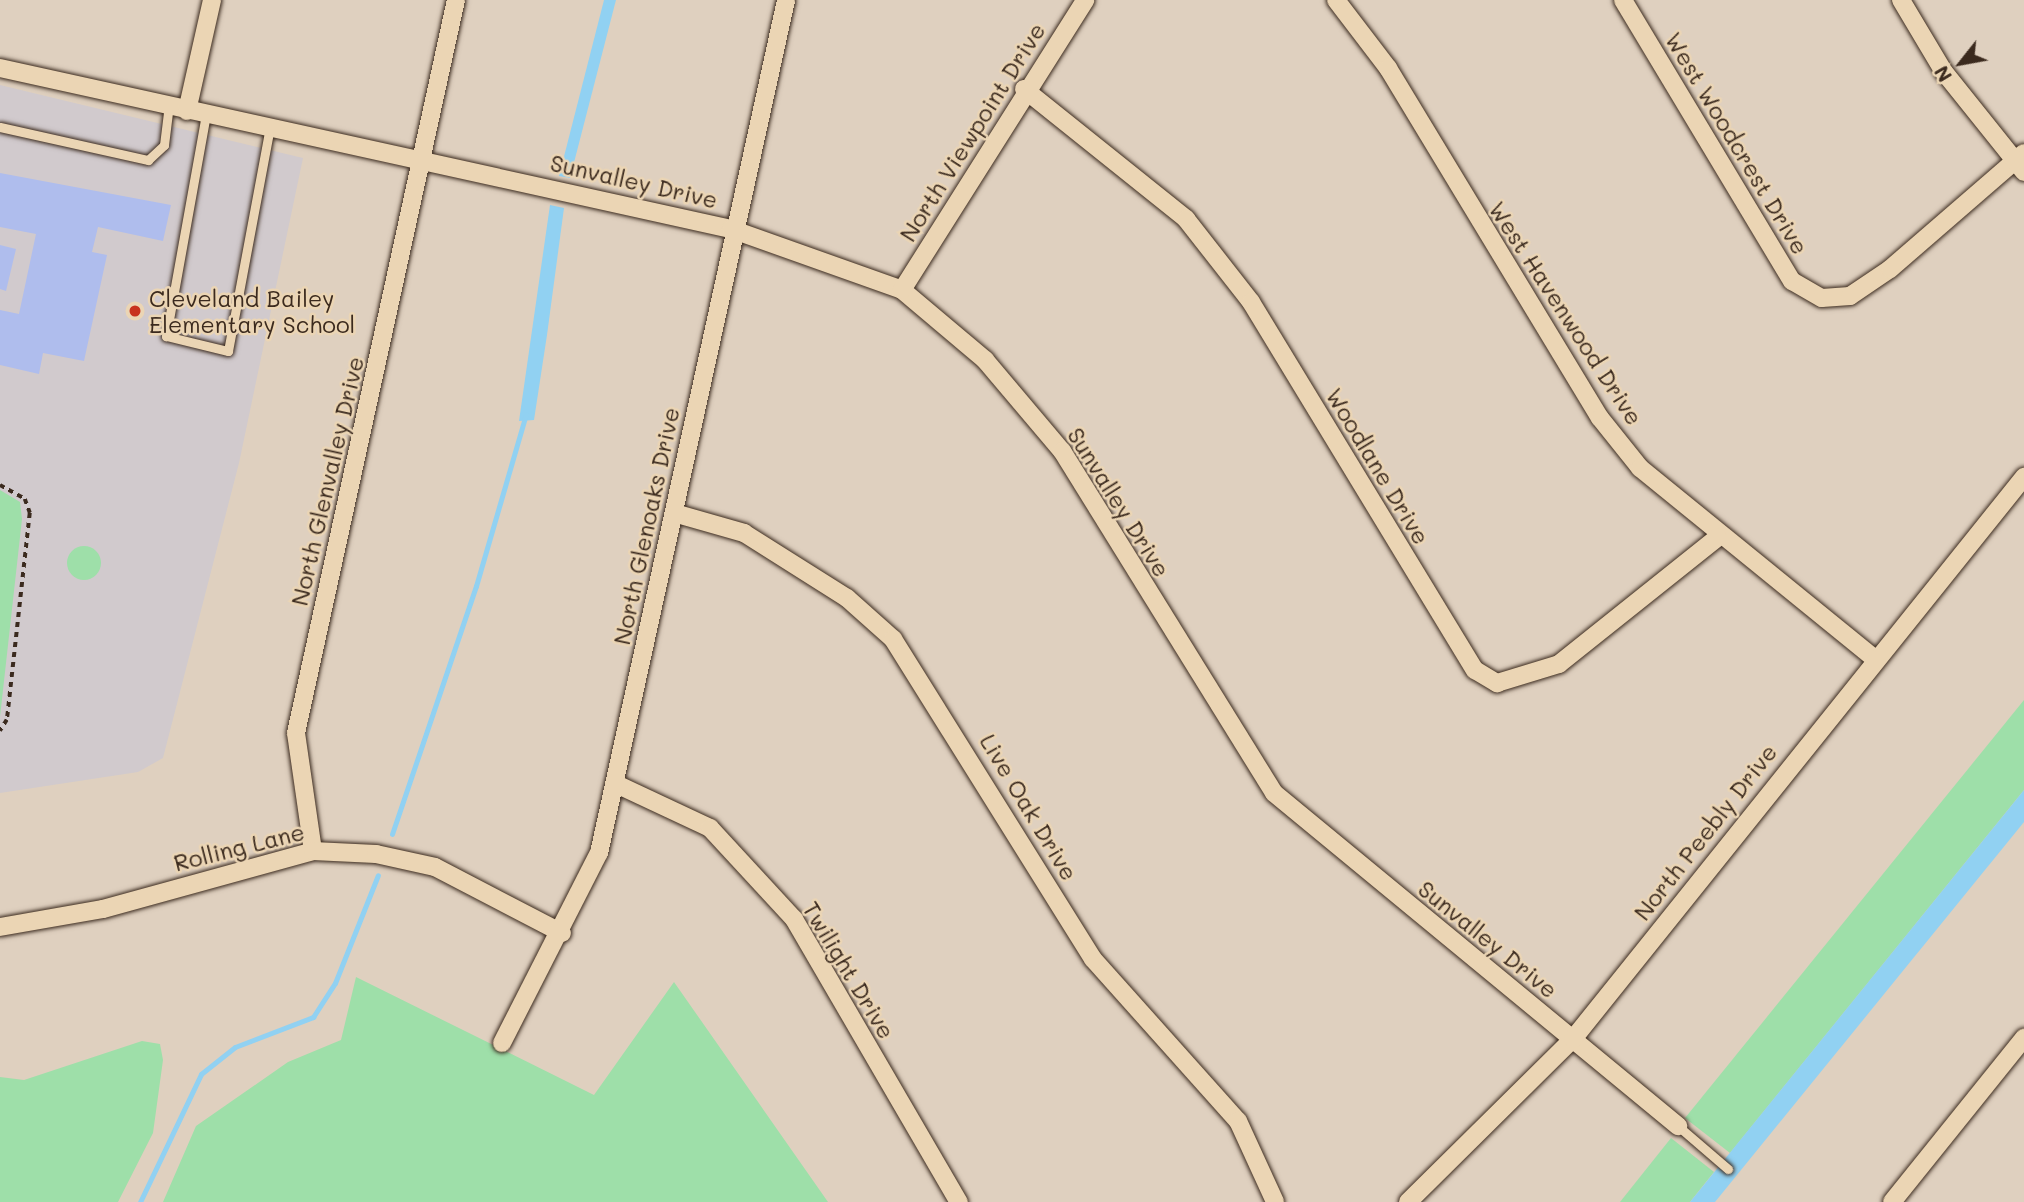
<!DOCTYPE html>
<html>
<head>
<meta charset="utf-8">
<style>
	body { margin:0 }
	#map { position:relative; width:2024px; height:1202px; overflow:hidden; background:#dfd0bf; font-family:Mali,sans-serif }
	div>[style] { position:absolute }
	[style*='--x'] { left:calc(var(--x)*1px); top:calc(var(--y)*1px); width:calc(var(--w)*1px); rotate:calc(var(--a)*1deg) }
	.built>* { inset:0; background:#d1cacd }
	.green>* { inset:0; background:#9edfa9 }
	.round { border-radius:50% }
	.water>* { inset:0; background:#91d1f2 }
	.stream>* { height:5px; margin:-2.5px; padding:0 2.5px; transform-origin:2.5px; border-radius:2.5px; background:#91d1f2 }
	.building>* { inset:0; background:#afbded }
	.path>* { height:3.5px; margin-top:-1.75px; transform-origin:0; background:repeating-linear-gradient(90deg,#3b2a1e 0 5px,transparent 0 10px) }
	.roads { filter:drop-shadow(0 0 2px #3b2a1e) drop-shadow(0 0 2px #3b2a1e) }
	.lane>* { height:9px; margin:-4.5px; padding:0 4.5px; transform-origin:4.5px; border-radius:4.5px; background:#ebd5b4 }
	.street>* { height:18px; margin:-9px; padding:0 9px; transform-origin:9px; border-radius:9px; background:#ebd5b4 }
	.dots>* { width:19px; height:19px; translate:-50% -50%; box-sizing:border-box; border:4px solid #ebd5b4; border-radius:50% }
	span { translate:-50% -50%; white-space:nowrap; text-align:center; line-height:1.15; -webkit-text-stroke:5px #ebd5b4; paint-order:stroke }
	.street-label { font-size:23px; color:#3b2a1e }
	.poi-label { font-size:23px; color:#3b2a1e }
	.left { translate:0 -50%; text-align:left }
	.north { position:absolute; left:1926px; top:28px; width:70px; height:70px; -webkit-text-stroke:5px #ebd5b4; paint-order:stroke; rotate:239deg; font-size:19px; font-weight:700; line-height:28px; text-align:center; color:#3b2a1e }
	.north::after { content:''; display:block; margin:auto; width:24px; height:32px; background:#3b2a1e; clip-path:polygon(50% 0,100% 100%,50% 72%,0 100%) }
</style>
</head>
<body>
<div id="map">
	<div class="built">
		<i style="clip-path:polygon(0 85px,303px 158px,239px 463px,163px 758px,138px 772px,0 793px)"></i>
	</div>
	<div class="green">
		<i style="clip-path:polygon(0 490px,20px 502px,22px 519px,0 717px)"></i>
		<i class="round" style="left:67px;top:546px;width:34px;height:34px"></i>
		<i style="clip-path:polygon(2024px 700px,2024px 790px,1730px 1153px,1685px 1118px)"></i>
		<i style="clip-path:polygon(356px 977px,594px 1095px,674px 982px,828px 1202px,163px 1202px,196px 1126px,288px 1062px,341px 1040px)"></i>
		<i style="clip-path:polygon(142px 1041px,160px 1044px,163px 1060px,153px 1133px,118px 1202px,0 1202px,0 1077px,24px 1080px)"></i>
		<i style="clip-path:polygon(1671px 1138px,1714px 1172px,1690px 1202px,1620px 1202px)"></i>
	</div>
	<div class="water">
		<i style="clip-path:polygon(604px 0,616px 0,570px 178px,559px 176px)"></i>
		<i style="clip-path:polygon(550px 205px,564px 208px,547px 335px,534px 420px,519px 421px)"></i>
		<i style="clip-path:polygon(2024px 790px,2024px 822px,1715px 1202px,1690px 1202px)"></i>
	</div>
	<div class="stream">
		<i style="--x:392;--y:834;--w:262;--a:-71.3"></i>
		<i style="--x:476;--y:586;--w:179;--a:-73.8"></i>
		<i style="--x:140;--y:1202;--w:142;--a:-64.5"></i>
		<i style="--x:201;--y:1074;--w:43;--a:-38.5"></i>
		<i style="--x:235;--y:1047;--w:84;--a:-21"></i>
		<i style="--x:313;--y:1017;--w:40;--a:-57.1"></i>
		<i style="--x:335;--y:983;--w:116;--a:-68.3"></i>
	</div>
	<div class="building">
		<i style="clip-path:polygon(0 173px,171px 205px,163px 241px,98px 227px,92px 252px,107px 255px,84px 361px,43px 353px,39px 374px,0 365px,0 310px,19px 314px,36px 234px,0 227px)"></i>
		<i style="clip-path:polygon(0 245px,16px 249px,6px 291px,0 289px)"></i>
	</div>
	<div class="path">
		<i style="--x:0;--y:485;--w:29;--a:29"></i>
		<i style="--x:25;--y:499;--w:15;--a:70"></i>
		<i style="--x:30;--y:513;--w:208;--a:96.3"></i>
		<i style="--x:7;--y:720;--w:13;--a:122"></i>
	</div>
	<div class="roads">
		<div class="lane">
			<i style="--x:206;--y:114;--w:226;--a:100.2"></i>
			<i style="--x:166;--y:336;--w:64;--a:13.6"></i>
			<i style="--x:228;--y:351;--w:228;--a:-79.4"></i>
			<i style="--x:0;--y:127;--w:152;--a:12.6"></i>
			<i style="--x:148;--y:160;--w:22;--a:-43"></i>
			<i style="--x:164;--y:145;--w:39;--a:-83"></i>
			<i style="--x:1678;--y:1126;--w:66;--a:40.7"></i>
		</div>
		<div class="street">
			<i style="--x:1336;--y:0;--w:86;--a:52.6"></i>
			<i style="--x:1388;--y:68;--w:409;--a:58.8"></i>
			<i style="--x:1600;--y:418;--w:64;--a:51.3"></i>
			<i style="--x:1640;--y:468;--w:301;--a:39.1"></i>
			<i style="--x:1623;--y:0;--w:328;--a:59"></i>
			<i style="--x:1792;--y:281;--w:34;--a:30"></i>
			<i style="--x:1822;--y:298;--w:28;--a:-4"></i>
			<i style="--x:1850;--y:296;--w:48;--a:-34"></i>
			<i style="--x:1890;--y:269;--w:177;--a:-40.9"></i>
			<i style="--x:1901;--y:0;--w:84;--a:59.2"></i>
			<i style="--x:1944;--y:72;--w:128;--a:51.3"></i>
			<i style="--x:0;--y:68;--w:749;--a:12.42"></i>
			<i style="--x:731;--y:229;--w:182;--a:19.6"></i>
			<i style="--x:902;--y:290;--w:109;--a:40.1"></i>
			<i style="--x:985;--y:360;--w:119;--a:49.8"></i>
			<i style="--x:1062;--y:451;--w:402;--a:58.2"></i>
			<i style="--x:1274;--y:793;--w:524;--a:39.5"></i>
			<i style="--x:1024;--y:89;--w:208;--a:38.7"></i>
			<i style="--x:1186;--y:219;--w:105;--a:51.9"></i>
			<i style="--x:1251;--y:302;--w:431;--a:58.7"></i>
			<i style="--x:1475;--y:670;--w:26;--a:31"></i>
			<i style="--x:1497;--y:683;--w:65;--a:-17"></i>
			<i style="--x:1559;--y:664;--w:203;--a:-38.6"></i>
			<i style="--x:187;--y:111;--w:114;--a:-77.3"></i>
			<i style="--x:902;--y:290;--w:343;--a:-57.7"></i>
			<i style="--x:674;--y:513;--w:73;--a:15.9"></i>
			<i style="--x:744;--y:533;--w:122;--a:32.3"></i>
			<i style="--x:847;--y:598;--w:62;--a:41.7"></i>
			<i style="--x:893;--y:639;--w:377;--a:58"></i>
			<i style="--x:1093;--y:959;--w:217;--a:48.2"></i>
			<i style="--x:1238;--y:1121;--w:89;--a:65.4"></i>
			<i style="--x:616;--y:784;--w:104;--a:25.1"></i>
			<i style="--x:710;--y:828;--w:124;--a:47.3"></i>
			<i style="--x:794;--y:919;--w:328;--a:59.8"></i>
			<i style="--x:313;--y:851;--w:119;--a:-98.2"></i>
			<i style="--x:296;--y:733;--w:750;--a:-77.69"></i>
			<i style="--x:0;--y:927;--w:105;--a:-9.9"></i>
			<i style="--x:103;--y:909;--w:218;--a:-15.4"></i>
			<i style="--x:313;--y:851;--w:63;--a:2.7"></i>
			<i style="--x:376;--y:854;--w:60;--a:12.4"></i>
			<i style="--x:435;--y:867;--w:143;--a:27.5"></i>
			<i style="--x:502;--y:1043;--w:213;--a:-63"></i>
			<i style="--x:599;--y:853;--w:873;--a:-77.63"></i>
			<i style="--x:1408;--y:1202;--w:232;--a:-44.7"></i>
			<i style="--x:1573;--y:1039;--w:721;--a:-51.25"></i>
			<i style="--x:1892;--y:1202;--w:211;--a:-51.2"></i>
		</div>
	</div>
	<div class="dots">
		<i style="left:135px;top:311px;background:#c8321e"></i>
	</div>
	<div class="street-label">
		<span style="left:972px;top:132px;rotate:-58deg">North Viewpoint Drive</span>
		<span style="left:1737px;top:143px;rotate:59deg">West Woodcrest Drive</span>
		<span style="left:634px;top:181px;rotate:13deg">Sunvalley Drive</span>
		<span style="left:1566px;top:313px;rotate:57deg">West Havenwood Drive</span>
		<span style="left:1378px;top:466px;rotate:59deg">Woodlane Drive</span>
		<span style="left:327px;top:481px;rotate:-77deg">North Glenvalley Drive</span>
		<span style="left:1119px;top:502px;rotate:58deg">Sunvalley Drive</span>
		<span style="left:646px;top:526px;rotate:-78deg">North Glenoaks Drive</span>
		<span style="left:1029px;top:807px;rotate:59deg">Live Oak Drive</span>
		<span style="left:1705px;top:832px;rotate:-52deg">North Peebly Drive</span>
		<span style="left:239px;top:847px;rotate:-14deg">Rolling Lane</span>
		<span style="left:1488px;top:939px;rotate:39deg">Sunvalley Drive</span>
		<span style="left:849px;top:970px;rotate:59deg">Twilight Drive</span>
	</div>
	<div class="poi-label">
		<span class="left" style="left:149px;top:311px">Cleveland Bailey<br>Elementary School</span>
	</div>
	<div class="north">N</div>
</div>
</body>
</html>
